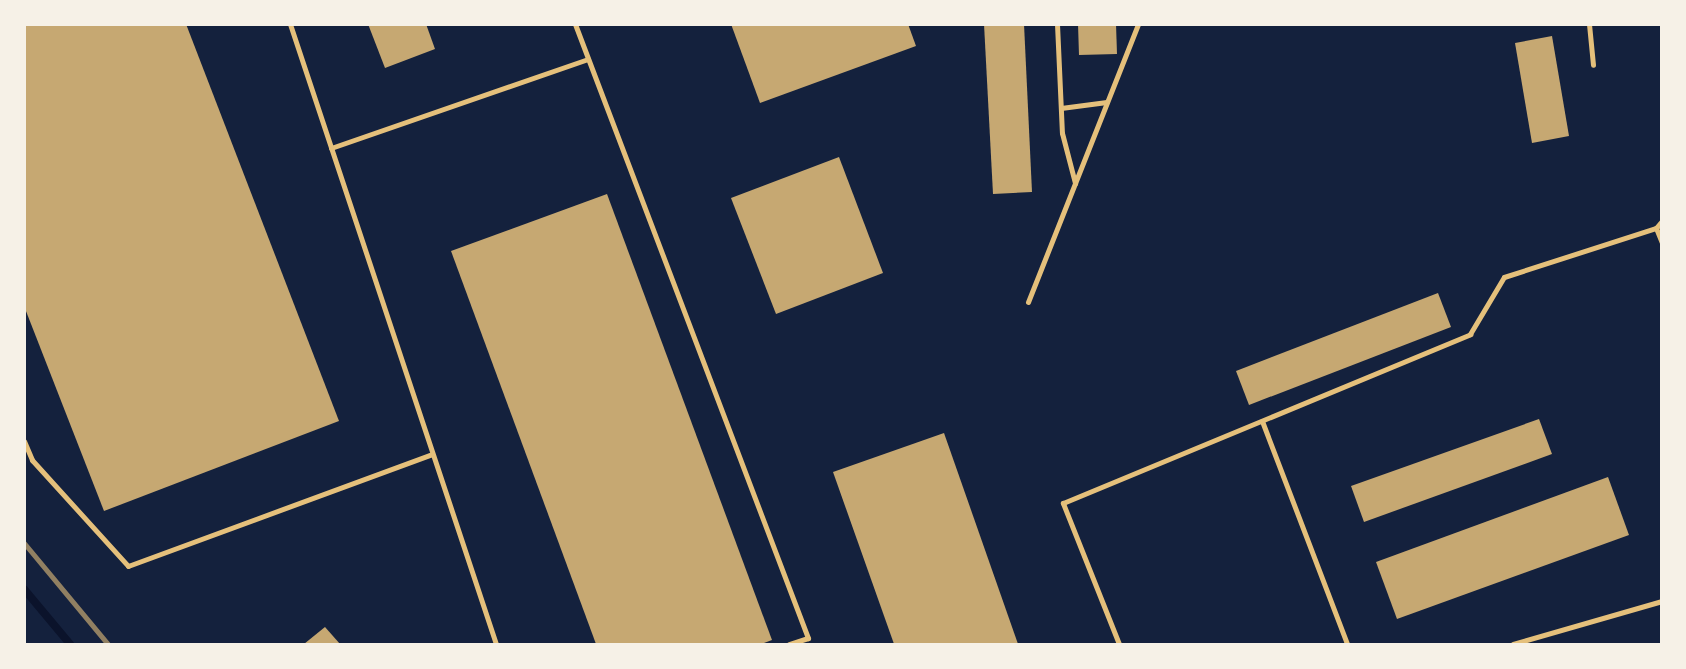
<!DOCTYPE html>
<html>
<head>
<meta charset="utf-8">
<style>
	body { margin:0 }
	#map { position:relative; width:1686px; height:669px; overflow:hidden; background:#14213d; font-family:"Noto Serif",serif }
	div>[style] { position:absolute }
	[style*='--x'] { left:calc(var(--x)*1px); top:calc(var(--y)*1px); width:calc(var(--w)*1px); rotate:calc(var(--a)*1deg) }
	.stream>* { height:8px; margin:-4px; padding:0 4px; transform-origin:4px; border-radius:4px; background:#0b132b }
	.building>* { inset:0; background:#c6a872 }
	.service>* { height:5px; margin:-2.5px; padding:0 2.5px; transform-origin:2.5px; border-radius:2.5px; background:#e5c07b }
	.rail>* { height:5px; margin:-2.5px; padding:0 2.5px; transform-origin:2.5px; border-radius:2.5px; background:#918062 }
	span { translate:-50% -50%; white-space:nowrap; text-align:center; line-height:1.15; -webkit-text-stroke:7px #f6f1e7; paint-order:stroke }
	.frame { position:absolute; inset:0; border:26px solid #f6f1e7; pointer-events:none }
</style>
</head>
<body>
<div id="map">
	<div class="stream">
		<i style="--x:24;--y:589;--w:72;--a:50.1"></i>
	</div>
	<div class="building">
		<i style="clip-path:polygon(24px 24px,186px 24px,339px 421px,104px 511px,24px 306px)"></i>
		<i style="clip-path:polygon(368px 24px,426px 24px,435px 49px,385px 68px)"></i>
		<i style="clip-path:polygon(731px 24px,908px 24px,916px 46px,760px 103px)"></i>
		<i style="clip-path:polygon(984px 24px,1024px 24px,1032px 192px,993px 194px)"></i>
		<i style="clip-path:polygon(1078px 24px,1116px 24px,1117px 54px,1079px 55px)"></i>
		<i style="clip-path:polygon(1552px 36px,1569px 136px,1532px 143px,1515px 43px)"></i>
		<i style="clip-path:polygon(839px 157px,883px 273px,776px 314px,731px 198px)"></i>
		<i style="clip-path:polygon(607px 194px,772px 640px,761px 644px,596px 644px,451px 251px)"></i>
		<i style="clip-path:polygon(1438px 293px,1451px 327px,1249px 405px,1236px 371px)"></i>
		<i style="clip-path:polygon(1539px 419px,1552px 454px,1364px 522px,1351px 486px)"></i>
		<i style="clip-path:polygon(944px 433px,1018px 644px,894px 644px,833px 472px)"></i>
		<i style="clip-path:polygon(1608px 477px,1629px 535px,1397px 619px,1376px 562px)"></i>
		<i style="clip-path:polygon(325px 627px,340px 644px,304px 644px)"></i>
	</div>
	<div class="service">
		<i style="--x:290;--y:24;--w:653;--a:71.62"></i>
		<i style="--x:575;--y:24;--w:657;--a:69.22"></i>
		<i style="--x:808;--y:638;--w:20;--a:162"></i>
		<i style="--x:1057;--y:24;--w:109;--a:87.4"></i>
		<i style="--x:1062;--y:133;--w:52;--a:75.4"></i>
		<i style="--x:1589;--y:24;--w:41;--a:84.4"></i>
		<i style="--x:1061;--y:108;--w:46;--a:-7.4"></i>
		<i style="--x:331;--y:148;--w:272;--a:-19.1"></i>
		<i style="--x:1662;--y:221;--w:9;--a:131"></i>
		<i style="--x:1656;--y:228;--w:16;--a:68"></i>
		<i style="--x:1028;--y:302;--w:299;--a:-68.4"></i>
		<i style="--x:1262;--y:421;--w:239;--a:69.1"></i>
		<i style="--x:24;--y:441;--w:21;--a:67"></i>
		<i style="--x:32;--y:460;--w:143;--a:47.8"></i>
		<i style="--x:128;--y:566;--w:324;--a:-20.2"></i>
		<i style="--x:1119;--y:644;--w:152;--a:-111.7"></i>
		<i style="--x:1063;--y:503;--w:441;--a:-22.5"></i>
		<i style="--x:1470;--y:334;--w:66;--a:-59.2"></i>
		<i style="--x:1504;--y:277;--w:160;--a:-17.9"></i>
		<i style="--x:1513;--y:644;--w:155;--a:-16.1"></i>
	</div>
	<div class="rail">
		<i style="--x:24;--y:543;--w:131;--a:50.3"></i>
	</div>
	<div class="frame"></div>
</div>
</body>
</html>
